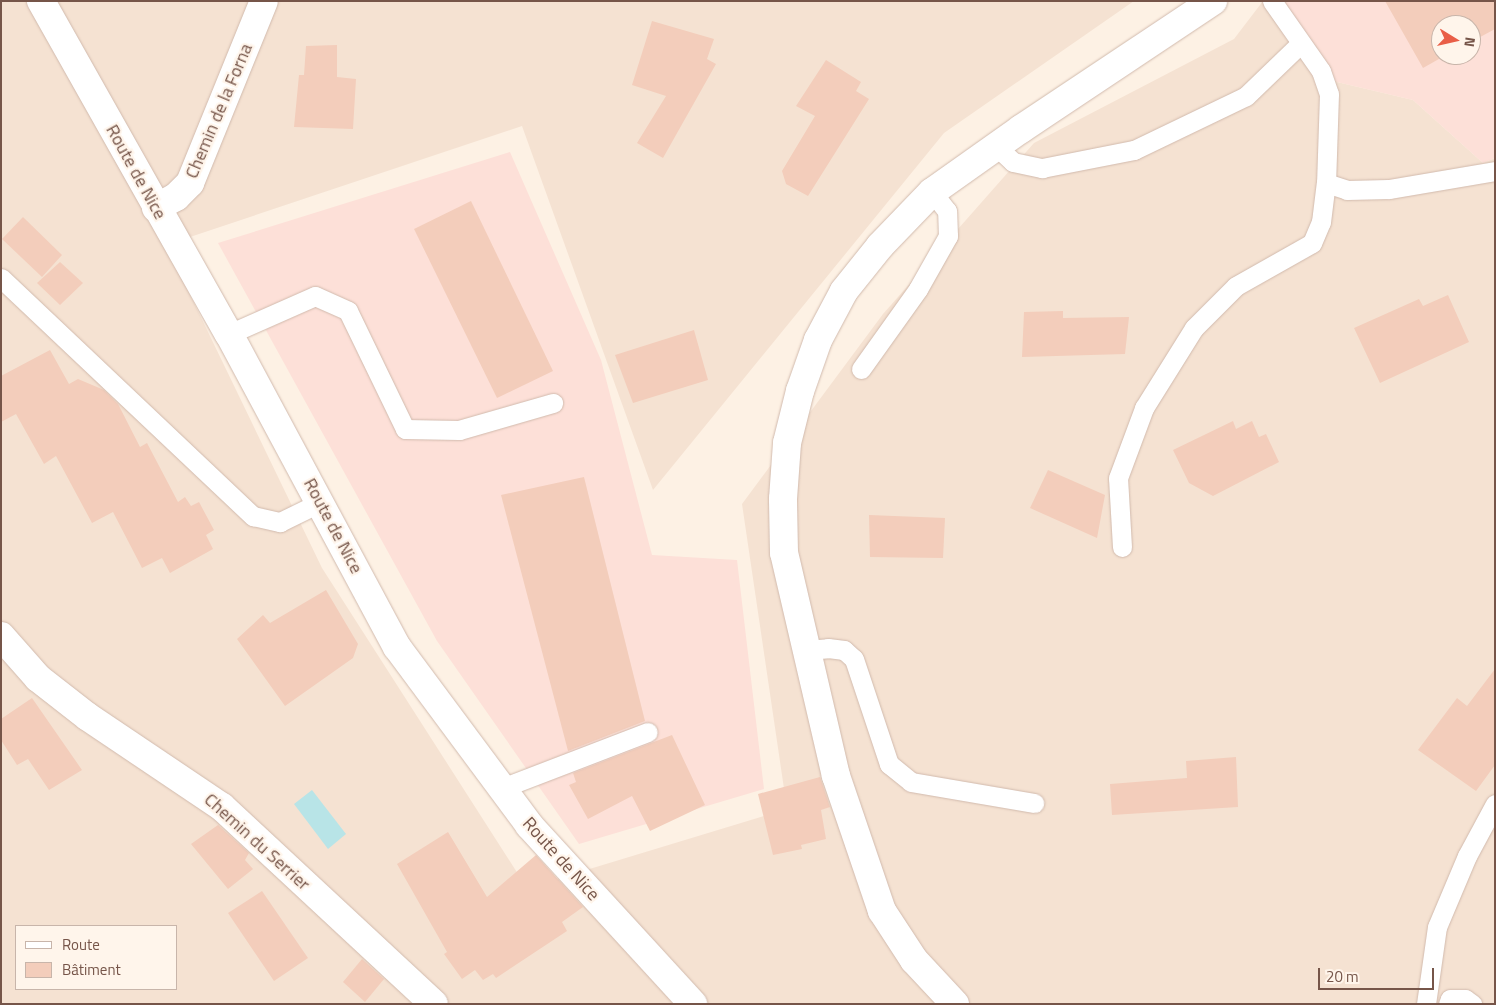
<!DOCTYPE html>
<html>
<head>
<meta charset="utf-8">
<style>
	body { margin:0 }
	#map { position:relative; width:1496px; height:1005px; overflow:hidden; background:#fdf1e4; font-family:"Titillium Web",sans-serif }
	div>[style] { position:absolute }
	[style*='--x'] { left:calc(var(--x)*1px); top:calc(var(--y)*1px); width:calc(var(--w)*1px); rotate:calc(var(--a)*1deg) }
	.residential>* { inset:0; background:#f5e2d2 }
	.commercial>* { inset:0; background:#fde0d8 }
	.water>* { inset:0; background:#b8e4e7 }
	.building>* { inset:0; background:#f3cdbb }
	.roads { filter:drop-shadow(0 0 1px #d1baad) drop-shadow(0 0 1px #d1baad) }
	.service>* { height:19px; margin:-9.5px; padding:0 9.5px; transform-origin:9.5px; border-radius:9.5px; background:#fff }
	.minor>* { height:28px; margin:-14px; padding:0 14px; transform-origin:14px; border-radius:14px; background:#fff }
	.secondary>* { height:28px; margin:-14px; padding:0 14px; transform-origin:14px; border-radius:14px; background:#fff }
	span { translate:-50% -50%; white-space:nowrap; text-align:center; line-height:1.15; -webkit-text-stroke:4.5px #fff5eb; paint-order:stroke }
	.street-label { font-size:18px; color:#765549 }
	.frame { position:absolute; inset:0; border:2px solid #765549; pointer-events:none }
	.legend { position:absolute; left:15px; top:925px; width:162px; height:65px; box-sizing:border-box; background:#fff5eb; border:1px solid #c8b5aa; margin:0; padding:6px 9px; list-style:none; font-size:15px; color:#765549 }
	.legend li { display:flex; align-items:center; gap:10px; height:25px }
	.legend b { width:25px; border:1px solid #c8b5aa }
	.north { position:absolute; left:1431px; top:15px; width:50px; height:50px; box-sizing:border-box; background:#fff5eb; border:1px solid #c8b5aa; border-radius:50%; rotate:99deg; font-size:14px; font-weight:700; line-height:20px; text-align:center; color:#765549 }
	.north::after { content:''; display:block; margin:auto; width:18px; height:22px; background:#e95e47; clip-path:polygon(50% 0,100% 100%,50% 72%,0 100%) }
	.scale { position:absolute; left:1318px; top:968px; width:116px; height:22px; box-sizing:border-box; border:2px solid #765549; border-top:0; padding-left:6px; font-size:15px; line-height:18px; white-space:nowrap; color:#765549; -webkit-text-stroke:4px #fff5eb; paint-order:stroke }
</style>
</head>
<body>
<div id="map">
	<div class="residential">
		<i style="clip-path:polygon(evenodd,1px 1px,1134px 1px,944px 133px,653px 490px,522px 126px,166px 245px,322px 568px,527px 888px,787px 809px,742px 504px,883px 314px,1034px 143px,1234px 39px,1263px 1px,1337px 82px,1413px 100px,1483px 163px,1495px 158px,1495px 1004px,1px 1004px,1px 1px,16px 926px,176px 926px,176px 989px,16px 989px,16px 926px)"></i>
	</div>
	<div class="commercial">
		<i style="clip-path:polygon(evenodd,1273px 1px,1495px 1px,1495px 158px,1483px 163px,1413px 100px,1337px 82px,1321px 71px,1273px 1px,1441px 25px,1471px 25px,1471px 55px,1441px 55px,1441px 25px)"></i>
		<i style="clip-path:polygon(510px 152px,601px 360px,652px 555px,737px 560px,764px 789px,579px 844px,437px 641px,218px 243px)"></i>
	</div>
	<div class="water">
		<i style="clip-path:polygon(312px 790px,346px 834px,328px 849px,294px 804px)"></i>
	</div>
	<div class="building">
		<i style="clip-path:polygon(1385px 1px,1495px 1px,1495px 29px,1471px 42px,1471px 25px,1441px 25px,1441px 55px,1446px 55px,1423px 68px)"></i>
		<i style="clip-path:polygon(652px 21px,714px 39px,707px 59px,716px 64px,663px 158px,637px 143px,666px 96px,632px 85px)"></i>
		<i style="clip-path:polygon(337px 45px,337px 77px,356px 79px,353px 129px,294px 127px,299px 75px,304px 75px,306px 46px)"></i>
		<i style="clip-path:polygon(826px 60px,861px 82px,856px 91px,869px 99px,808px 196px,786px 184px,782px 171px,815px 116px,796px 106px)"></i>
		<i style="clip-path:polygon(471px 201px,553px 371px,497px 398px,414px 229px)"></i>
		<i style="clip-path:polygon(23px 217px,62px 255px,42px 277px,2px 239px)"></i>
		<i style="clip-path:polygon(60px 262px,83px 283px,60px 305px,37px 283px)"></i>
		<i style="clip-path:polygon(1448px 295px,1469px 342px,1380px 383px,1354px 328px,1419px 299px,1423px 306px)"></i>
		<i style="clip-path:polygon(1063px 311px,1063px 318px,1129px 317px,1125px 354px,1022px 357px,1024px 312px)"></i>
		<i style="clip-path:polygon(694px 330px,708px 380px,633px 403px,615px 355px)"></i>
		<i style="clip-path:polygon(50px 350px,69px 384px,78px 379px,104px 390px,118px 404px,140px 447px,147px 443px,178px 502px,185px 497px,191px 506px,199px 502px,214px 530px,206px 535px,213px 549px,170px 573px,162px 558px,142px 568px,113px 512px,92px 523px,56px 456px,44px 464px,16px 414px,1px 422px,1px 376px)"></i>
		<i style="clip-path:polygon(1233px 421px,1236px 429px,1252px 421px,1259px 437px,1266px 434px,1279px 462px,1213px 496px,1189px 483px,1173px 450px)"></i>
		<i style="clip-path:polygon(1048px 470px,1105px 495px,1097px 538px,1030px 508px)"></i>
		<i style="clip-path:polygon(584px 477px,645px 721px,568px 751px,501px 495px)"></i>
		<i style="clip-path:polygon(869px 515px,945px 518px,943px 558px,870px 557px)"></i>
		<i style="clip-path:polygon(326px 590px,358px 644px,353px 658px,285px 706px,237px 639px,263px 615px,270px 623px)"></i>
		<i style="clip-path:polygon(1495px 669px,1495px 765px,1476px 791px,1418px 750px,1457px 698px,1467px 706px)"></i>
		<i style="clip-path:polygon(32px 698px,82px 770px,49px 790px,28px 759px,17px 765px,1px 740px,1px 719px)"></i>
		<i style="clip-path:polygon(672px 735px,705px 805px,650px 831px,632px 796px,588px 819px,569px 785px,576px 782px,573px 773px)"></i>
		<i style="clip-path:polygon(1236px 757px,1238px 807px,1112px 815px,1110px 784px,1187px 778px,1186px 761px)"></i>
		<i style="clip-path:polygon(820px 777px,830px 807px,821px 810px,826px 839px,801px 845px,802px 849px,773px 855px,758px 794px)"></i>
		<i style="clip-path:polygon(218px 825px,249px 853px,245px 860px,253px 869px,228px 889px,191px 844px)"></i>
		<i style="clip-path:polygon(448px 832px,487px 897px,536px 855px,583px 907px,562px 922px,567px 931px,496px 978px,493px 974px,483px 980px,475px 970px,462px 979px,444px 954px,447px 952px,397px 864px)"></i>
		<i style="clip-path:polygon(262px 891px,308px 958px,274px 981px,228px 913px)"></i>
		<i style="clip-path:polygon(362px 959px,384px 979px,365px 1002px,343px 982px)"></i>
	</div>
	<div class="roads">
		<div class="service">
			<i style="--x:1272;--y:1;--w:85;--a:55"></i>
			<i style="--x:1321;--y:71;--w:24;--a:71"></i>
			<i style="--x:1329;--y:94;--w:89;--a:91.9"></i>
			<i style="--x:1326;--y:183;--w:22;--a:18"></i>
			<i style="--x:1347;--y:190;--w:42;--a:-1.4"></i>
			<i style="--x:1389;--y:189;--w:108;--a:-9.6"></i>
			<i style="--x:996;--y:146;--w:23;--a:43"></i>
			<i style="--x:1013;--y:162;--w:30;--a:12"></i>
			<i style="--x:1042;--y:168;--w:94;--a:-11.1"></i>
			<i style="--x:1134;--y:150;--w:124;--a:-25.7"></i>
			<i style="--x:1246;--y:96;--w:75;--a:-43.9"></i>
			<i style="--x:1;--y:278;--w:347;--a:43.4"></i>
			<i style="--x:253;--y:516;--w:28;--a:13"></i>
			<i style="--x:280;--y:522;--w:46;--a:-26"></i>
			<i style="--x:229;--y:334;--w:94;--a:-23.8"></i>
			<i style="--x:315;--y:296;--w:36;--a:24"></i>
			<i style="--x:348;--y:311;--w:131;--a:64.2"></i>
			<i style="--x:405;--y:429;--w:54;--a:1.1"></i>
			<i style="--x:459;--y:430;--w:98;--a:-16"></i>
			<i style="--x:861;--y:369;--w:98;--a:-54.5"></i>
			<i style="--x:918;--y:289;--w:61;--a:-60.5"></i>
			<i style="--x:948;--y:236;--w:25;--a:-92"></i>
			<i style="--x:947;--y:211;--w:24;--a:-128"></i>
			<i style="--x:1122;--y:547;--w:69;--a:-93.3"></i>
			<i style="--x:1118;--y:478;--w:75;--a:-69.6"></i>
			<i style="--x:1144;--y:408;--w:94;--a:-58"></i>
			<i style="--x:1194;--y:328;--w:59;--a:-45"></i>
			<i style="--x:1236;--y:286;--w:87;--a:-29.5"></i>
			<i style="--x:1312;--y:243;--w:23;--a:-67"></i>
			<i style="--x:1321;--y:222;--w:39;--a:-83"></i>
			<i style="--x:807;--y:650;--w:21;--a:-5"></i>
			<i style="--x:828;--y:648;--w:16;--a:7"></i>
			<i style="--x:844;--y:650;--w:13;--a:42"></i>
			<i style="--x:854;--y:659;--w:111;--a:71.6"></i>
			<i style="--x:889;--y:764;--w:28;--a:39"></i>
			<i style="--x:911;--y:782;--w:125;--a:9.7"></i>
			<i style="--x:502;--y:788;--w:156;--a:-21"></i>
			<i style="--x:1426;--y:1004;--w:78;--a:-81.9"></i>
			<i style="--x:1437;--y:927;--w:77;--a:-67.1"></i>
			<i style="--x:1467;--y:856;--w:59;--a:-61.7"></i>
			<i style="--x:1448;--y:1004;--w:5;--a:-68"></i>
			<i style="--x:1450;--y:999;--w:15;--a:0"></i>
			<i style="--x:1465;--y:999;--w:9;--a:36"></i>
		</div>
		<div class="minor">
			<i style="--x:156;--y:208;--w:23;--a:-29"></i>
			<i style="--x:176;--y:197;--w:20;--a:-45"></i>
			<i style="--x:190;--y:183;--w:196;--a:-67.9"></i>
			<i style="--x:1;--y:636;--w:56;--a:48.6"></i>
			<i style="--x:38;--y:678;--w:63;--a:38"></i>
			<i style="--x:88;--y:717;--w:161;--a:33.9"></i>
			<i style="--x:222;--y:807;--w:289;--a:42.9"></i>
		</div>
		<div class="secondary">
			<i style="--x:41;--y:1;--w:382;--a:60.6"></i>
			<i style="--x:229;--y:334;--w:355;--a:61.8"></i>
			<i style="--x:397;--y:647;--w:222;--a:53.4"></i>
			<i style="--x:529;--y:825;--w:243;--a:47.5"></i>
			<i style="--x:955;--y:1004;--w:60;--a:-133"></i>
			<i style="--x:914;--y:960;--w:59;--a:-123.1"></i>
			<i style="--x:882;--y:911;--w:143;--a:-108.8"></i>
			<i style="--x:836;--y:776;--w:229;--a:-103.1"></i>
			<i style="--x:784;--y:553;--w:54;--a:-91.1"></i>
			<i style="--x:783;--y:499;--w:56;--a:-85.9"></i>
			<i style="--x:787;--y:443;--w:54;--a:-76"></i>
			<i style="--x:800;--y:391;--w:54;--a:-70.6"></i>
			<i style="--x:818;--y:340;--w:55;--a:-62"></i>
			<i style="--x:844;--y:291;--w:58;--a:-51.3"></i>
			<i style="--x:880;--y:246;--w:75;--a:-46.1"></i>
			<i style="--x:932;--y:192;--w:109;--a:-35.3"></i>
			<i style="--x:1021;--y:129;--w:231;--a:-33.7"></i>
		</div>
	</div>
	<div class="street-label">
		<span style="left:219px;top:111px;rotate:-67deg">Chemin de la Forna</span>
		<span style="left:136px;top:172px;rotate:61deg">Route de Nice</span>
		<span style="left:333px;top:526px;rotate:62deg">Route de Nice</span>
		<span style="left:257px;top:842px;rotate:42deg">Chemin du Serrier</span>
		<span style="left:561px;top:859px;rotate:48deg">Route de Nice</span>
	</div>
	<div class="frame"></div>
	<ul class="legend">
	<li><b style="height:6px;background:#fff"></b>Route</li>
	<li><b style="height:14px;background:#f3cdbb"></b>Bâtiment</li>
	</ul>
	<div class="north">N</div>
	<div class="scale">20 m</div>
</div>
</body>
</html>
